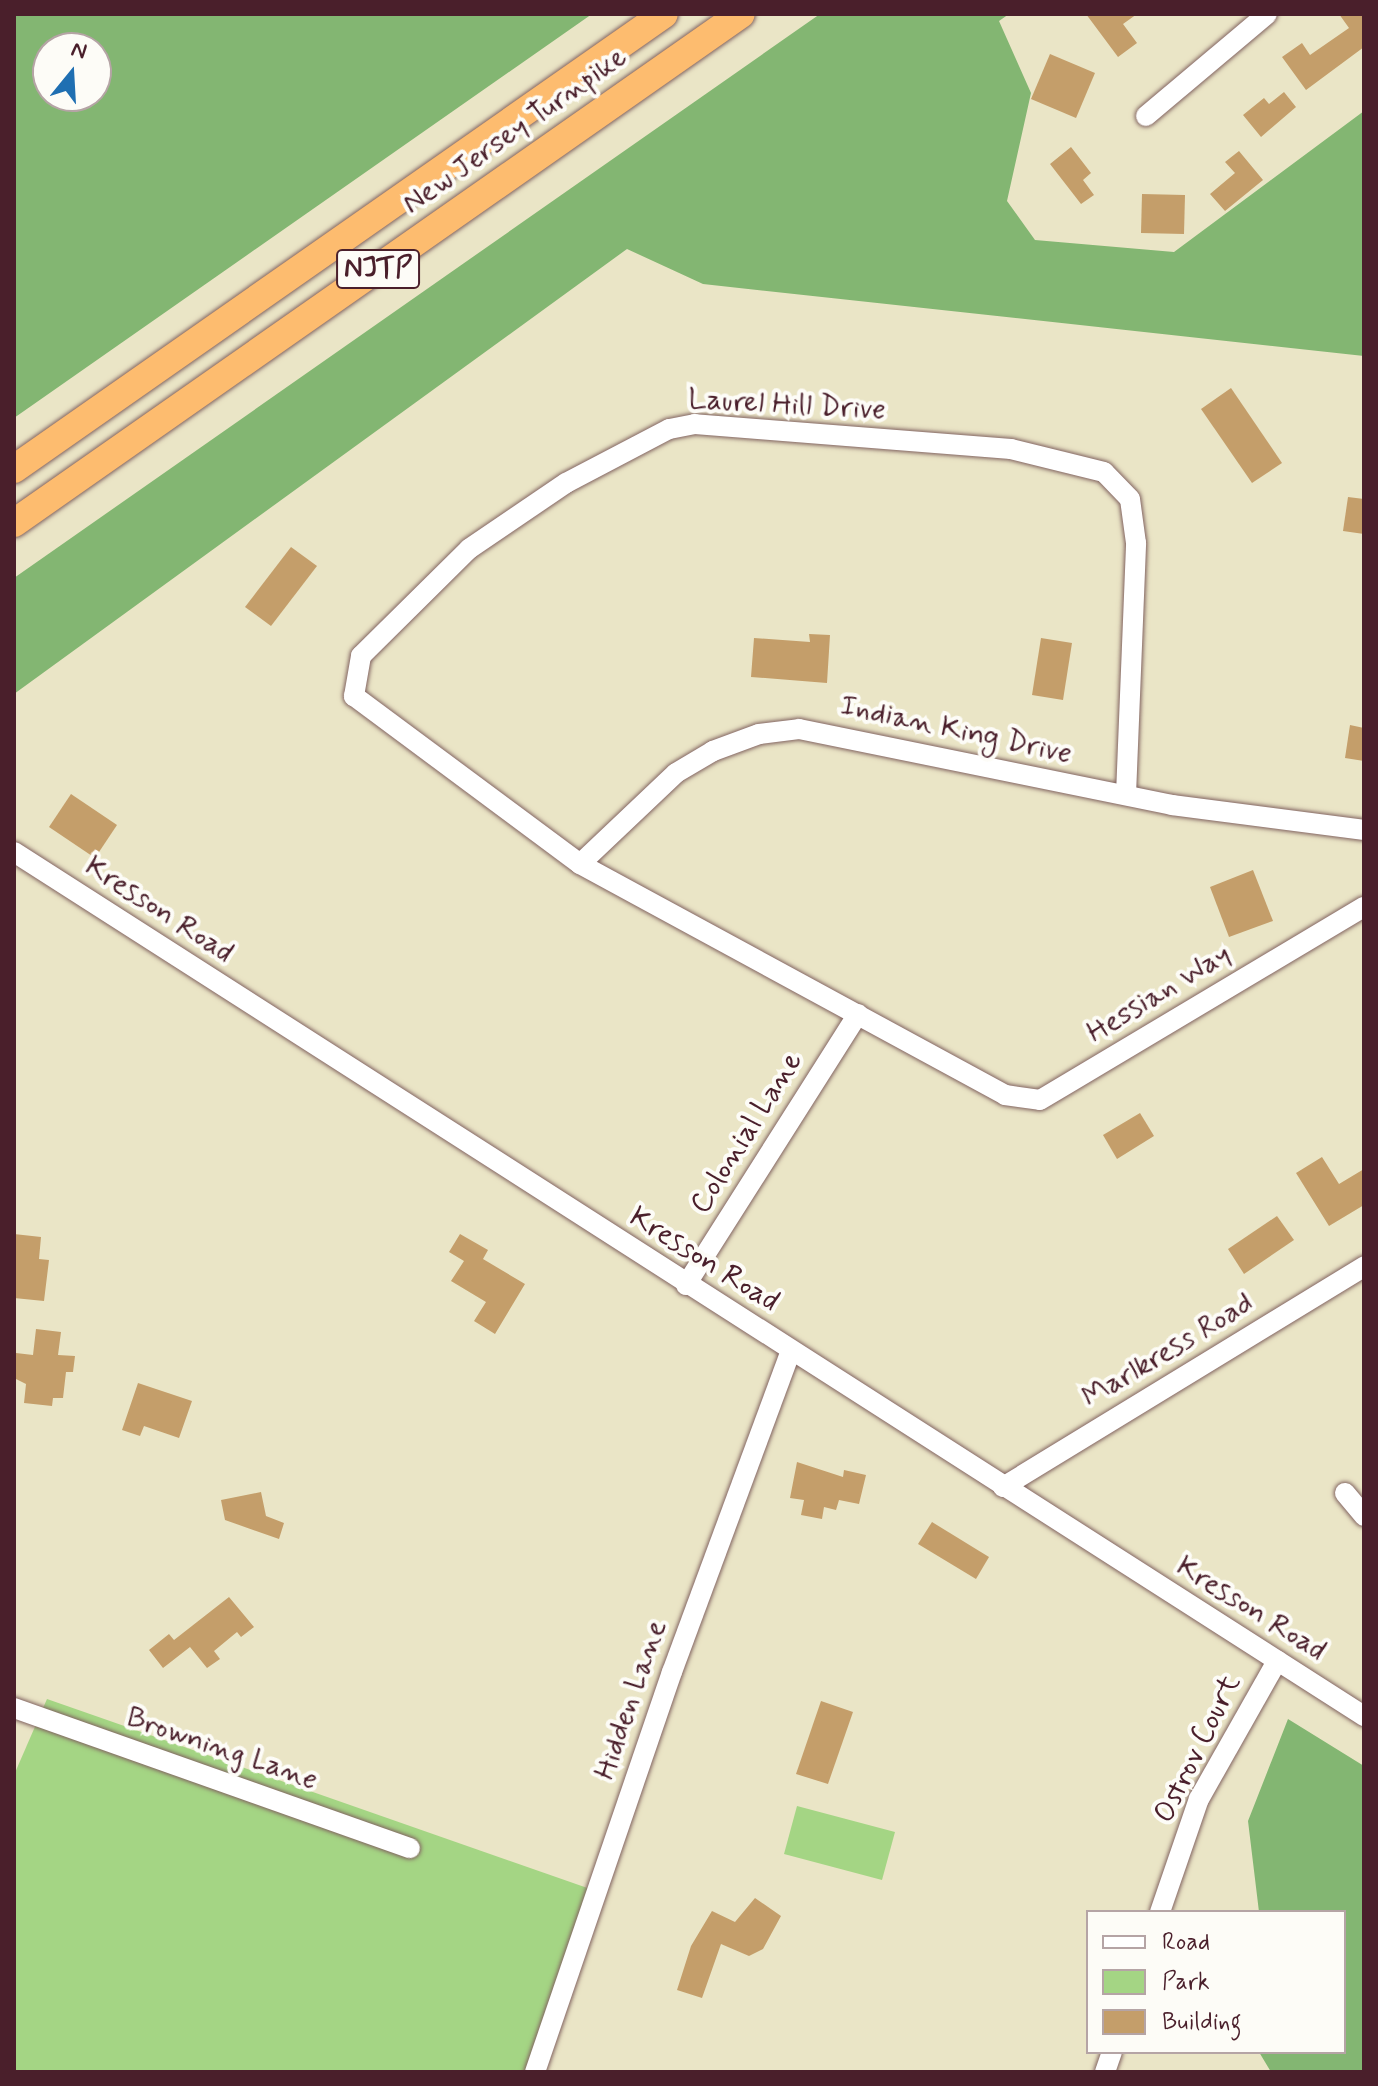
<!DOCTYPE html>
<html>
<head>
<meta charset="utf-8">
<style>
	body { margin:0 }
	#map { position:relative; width:1378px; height:2086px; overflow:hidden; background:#eae5c6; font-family:Mynerve,sans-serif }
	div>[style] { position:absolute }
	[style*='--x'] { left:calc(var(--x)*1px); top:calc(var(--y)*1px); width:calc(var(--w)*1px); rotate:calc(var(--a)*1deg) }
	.green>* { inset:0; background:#a4d584 }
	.forest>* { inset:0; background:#83b672 }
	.building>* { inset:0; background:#c49e6a }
	.roads { filter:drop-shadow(0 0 2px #826461) drop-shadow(0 0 2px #826461) }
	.minor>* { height:20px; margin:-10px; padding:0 10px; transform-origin:10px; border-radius:10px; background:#fff }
	.highway>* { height:28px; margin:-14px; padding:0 14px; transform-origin:14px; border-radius:14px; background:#fdbc6f }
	span { translate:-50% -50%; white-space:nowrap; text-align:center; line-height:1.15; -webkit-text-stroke:8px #fdfcf7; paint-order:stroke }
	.shield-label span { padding:2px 6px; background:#fdfcf7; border:2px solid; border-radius:6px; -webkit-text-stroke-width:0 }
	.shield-label { font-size:28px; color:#4a1f2b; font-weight:700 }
	.street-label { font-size:30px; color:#4a1f2b }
	.frame { position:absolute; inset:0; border:16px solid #4a1f2b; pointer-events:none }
	.legend { position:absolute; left:1086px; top:1910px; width:260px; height:144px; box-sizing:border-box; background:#fdfcf7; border:2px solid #b5a4a5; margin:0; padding:10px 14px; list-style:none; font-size:24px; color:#4a1f2b }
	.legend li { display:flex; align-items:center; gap:16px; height:40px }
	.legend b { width:40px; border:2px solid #b5a4a5 }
	.north { position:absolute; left:32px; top:32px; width:80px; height:80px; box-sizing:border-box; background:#fdfcf7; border:2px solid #b5a4a5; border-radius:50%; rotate:18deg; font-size:22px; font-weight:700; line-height:32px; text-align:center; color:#4a1f2b }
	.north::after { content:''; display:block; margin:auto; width:28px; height:36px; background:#1f6fb2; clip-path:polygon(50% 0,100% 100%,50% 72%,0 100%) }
</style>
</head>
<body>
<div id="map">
	<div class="green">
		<i style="clip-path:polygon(47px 1699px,596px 1891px,540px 2072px,14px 2072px,14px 1775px)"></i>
		<i style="clip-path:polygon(797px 1806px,895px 1832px,882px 1880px,784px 1854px)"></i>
	</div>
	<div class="forest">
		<i style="clip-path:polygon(evenodd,14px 14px,592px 14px,14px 418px,14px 14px,48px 48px,96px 48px,96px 96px,48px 96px,48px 48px)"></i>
		<i style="clip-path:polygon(820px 14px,1009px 14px,999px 21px,1031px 93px,1007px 201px,1035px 240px,1174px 252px,1364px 111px,1364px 356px,703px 284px,627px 249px,14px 694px,14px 578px)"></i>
		<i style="clip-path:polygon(1288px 1719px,1364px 1766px,1364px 2072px,1271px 2072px,1259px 2052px,1344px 2052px,1344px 1912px,1259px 1912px,1248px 1821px)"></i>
	</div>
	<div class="building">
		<i style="clip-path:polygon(1086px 14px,1137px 14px,1123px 24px,1137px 43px,1118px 57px)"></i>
		<i style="clip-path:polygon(1339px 14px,1364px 14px,1364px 47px,1306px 90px,1282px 57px,1302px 43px,1310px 55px,1349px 28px)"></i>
		<i style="clip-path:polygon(1050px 54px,1095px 73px,1076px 118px,1031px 99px)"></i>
		<i style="clip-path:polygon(1284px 92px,1296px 107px,1261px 137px,1243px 115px,1264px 98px,1269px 104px)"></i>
		<i style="clip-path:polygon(1071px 147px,1091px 173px,1083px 180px,1094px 195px,1081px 204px,1050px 164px)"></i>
		<i style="clip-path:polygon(1239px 151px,1263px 180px,1225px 211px,1210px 194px,1235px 173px,1225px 162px)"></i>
		<i style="clip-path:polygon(1142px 194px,1185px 195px,1184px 234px,1141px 233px)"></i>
		<i style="clip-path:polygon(1231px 388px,1282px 463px,1252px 483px,1201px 409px)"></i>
		<i style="clip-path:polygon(1348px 497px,1364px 499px,1364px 534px,1343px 531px)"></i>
		<i style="clip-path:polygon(291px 547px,317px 566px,271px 626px,245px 607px)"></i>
		<i style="clip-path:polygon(809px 634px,830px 635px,827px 683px,751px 677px,754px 638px,810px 642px)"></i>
		<i style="clip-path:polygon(1041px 638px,1072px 643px,1063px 700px,1032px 695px)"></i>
		<i style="clip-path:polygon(1350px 725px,1364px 728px,1364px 761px,1345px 758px)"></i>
		<i style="clip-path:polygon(71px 794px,117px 825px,95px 858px,49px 827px)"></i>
		<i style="clip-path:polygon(1253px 870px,1273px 921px,1229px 937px,1210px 887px)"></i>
		<i style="clip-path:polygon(1140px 1113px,1154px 1136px,1117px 1159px,1103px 1135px)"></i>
		<i style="clip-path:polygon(1322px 1157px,1339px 1184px,1364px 1169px,1364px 1205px,1329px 1226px,1296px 1173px)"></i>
		<i style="clip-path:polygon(1277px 1216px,1294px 1240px,1244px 1274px,1228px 1249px)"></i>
		<i style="clip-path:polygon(14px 1234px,41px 1237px,39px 1259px,49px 1260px,44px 1301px,14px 1298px)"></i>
		<i style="clip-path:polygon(460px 1234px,488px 1250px,483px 1259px,525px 1284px,495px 1334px,474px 1321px,486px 1302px,451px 1281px,464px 1261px,449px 1252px)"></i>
		<i style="clip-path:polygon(36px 1329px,61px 1332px,58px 1355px,75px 1356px,73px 1372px,66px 1372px,63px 1398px,53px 1398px,52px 1406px,24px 1403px,26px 1384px,14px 1378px,16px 1353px,33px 1355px)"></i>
		<i style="clip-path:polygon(138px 1383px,192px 1401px,179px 1438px,144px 1426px,140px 1436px,122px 1430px)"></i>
		<i style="clip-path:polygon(797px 1462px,843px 1477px,844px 1470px,866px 1475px,859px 1504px,839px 1500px,836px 1510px,824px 1507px,822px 1519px,801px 1515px,804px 1500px,790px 1498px)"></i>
		<i style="clip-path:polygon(261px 1492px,266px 1516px,284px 1523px,279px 1539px,225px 1520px,221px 1500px)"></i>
		<i style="clip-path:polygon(932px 1522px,989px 1557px,976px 1579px,918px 1544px)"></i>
		<i style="clip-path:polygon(229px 1597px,254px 1627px,241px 1637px,237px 1632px,214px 1651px,220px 1659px,207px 1668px,190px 1647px,163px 1668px,149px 1650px,169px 1634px,174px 1640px)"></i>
		<i style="clip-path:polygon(821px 1701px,853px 1712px,828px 1784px,796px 1774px)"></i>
		<i style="clip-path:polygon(755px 1898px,781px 1916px,763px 1949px,749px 1956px,721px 1944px,702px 1998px,677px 1990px,691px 1946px,712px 1911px,735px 1922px)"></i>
	</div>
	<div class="roads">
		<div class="minor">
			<i style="--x:1146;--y:116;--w:158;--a:-40.1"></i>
			<i style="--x:1126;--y:795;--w:252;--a:-87.7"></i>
			<i style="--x:1136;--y:543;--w:44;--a:-97.8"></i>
			<i style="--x:1130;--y:499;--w:37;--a:-134"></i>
			<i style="--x:1104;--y:472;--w:96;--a:-166.1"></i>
			<i style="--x:1011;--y:449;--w:317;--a:-175.5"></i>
			<i style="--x:695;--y:424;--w:26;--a:169"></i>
			<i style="--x:669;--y:429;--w:116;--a:152.3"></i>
			<i style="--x:566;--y:483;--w:117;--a:145.8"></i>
			<i style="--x:469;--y:549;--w:152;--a:135.3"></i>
			<i style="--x:361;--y:656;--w:41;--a:99.9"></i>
			<i style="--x:354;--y:696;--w:282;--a:36.6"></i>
			<i style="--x:580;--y:864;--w:484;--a:28.5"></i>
			<i style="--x:1005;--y:1095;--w:35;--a:8"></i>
			<i style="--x:1040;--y:1100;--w:377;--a:-30.8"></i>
			<i style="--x:14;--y:852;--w:1603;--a:32.62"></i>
			<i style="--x:580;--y:864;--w:132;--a:-43.5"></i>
			<i style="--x:676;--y:773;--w:43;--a:-30.7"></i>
			<i style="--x:713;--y:751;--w:49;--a:-20.3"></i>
			<i style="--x:759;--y:734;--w:40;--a:-7.1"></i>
			<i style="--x:799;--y:729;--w:381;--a:11.5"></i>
			<i style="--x:1172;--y:805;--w:194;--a:7.4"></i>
			<i style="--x:686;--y:1285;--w:321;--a:-57.6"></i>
			<i style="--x:1003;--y:1487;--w:423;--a:-31.4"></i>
			<i style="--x:1345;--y:1493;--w:30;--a:50"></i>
			<i style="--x:14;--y:1708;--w:420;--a:19.5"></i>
			<i style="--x:1160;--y:1912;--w:120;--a:-71"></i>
			<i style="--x:1199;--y:1799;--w:159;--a:-60.5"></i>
			<i style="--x:535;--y:2072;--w:423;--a:-71.1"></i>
			<i style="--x:672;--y:1672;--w:342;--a:-69.7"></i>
			<i style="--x:1105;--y:2072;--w:21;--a:-71"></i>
		</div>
		<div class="highway">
			<i style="--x:14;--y:469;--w:793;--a:-34.99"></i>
			<i style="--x:14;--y:523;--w:887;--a:-35"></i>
		</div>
	</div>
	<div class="shield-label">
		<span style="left:378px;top:269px">NJTP</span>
	</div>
	<div class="street-label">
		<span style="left:515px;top:131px;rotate:-35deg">New Jersey Turnpike</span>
		<span style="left:787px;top:405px;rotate:3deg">Laurel Hill Drive</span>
		<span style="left:956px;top:730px;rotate:12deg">Indian King Drive</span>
		<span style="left:159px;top:910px;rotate:33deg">Kresson Road</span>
		<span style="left:1159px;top:994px;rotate:-31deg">Hessian Way</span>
		<span style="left:747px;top:1133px;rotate:-58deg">Colonial Lane</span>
		<span style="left:704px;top:1260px;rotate:32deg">Kresson Road</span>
		<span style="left:1168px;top:1351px;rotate:-31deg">Marlkress Road</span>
		<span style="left:1251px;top:1609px;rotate:32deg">Kresson Road</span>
		<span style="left:631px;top:1700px;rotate:-71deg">Hidden Lane</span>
		<span style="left:222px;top:1749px;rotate:19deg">Browning Lane</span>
		<span style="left:1198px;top:1749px;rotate:-64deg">Ostrov Court</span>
	</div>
	<div class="frame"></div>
	<ul class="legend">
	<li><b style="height:10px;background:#fff"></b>Road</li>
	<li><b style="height:22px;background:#a4d584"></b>Park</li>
	<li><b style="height:22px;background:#c49e6a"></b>Building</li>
	</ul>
	<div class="north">N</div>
</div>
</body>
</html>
